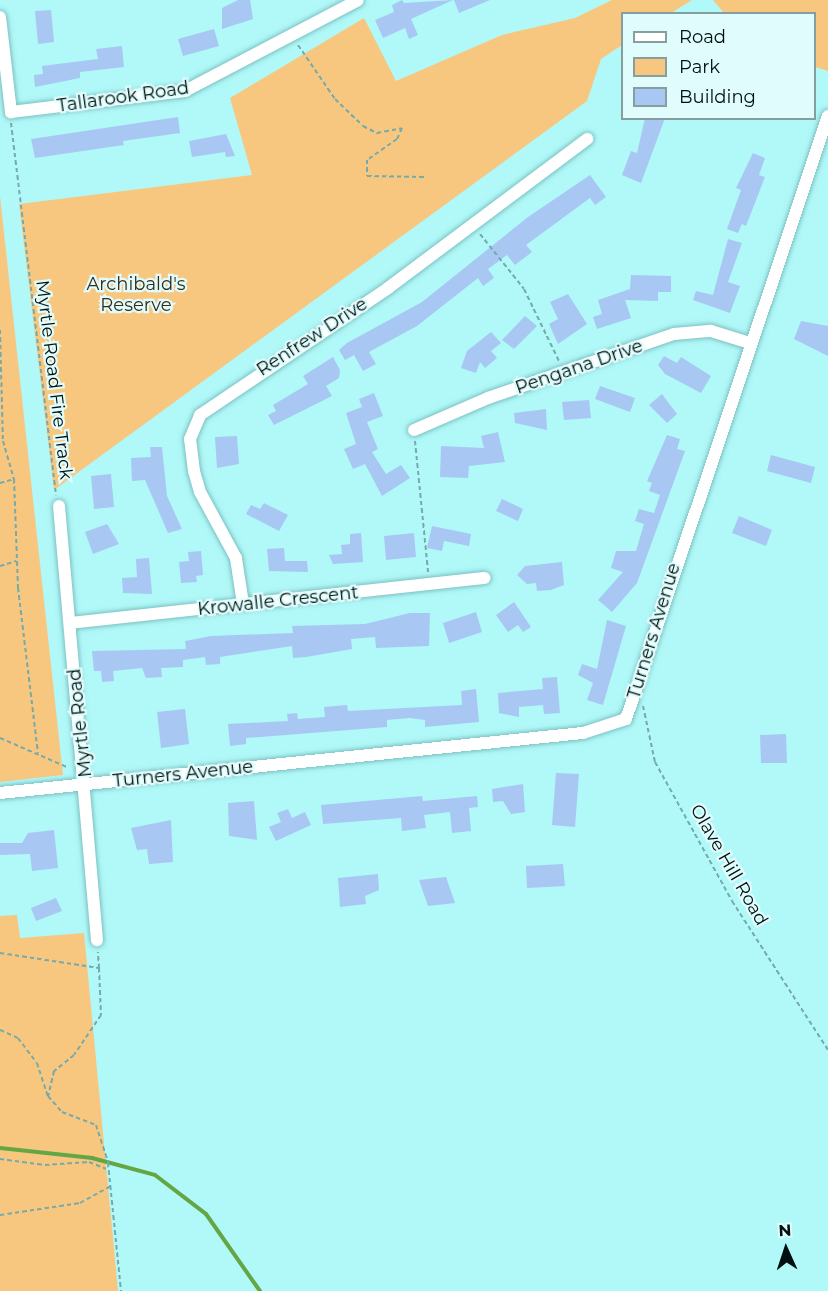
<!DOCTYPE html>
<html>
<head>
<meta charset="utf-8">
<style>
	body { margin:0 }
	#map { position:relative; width:828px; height:1291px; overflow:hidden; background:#b1f8f8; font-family:Montserrat,sans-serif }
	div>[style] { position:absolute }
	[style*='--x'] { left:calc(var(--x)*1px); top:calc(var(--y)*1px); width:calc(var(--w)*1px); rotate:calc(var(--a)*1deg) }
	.green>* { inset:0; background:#f7c780 }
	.stream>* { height:4px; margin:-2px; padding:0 2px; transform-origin:2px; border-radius:2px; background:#65a644 }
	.building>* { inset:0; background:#a8c8f3 }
	.path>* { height:2px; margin-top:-1px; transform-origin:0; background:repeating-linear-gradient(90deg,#76aaaa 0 4.5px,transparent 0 7.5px) }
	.roads { filter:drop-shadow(0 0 2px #7cc1c2) drop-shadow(0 0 2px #7cc1c2) }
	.minor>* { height:12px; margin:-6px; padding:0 6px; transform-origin:6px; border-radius:6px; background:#fff }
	span { translate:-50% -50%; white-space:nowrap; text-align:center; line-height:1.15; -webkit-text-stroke:4.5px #e1fcfc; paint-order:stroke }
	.street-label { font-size:18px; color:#001010 }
	.park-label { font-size:18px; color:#382c19 }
	.legend { position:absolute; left:621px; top:12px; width:195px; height:108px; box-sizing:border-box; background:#e1fcfc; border:2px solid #879e9e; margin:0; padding:8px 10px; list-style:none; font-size:18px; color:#001010 }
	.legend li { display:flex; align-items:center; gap:12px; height:30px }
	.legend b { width:30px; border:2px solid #879e9e }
	.north { position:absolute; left:756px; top:1219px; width:60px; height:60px; -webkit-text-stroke:4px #e1fcfc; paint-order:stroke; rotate:357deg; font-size:16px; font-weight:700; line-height:24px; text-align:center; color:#001010 }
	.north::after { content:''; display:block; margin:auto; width:21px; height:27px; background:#001010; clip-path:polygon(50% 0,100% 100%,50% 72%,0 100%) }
</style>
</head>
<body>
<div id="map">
	<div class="green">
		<i style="clip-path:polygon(612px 0,692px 0,671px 13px,622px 14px,622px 45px,601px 59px,587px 101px,54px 490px,19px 204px,252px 175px,230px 98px,364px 18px,396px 81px,502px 35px,575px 18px)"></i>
		<i style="clip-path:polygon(713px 0,828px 0,828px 71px,815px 67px,814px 14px,724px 13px)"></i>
		<i style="clip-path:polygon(0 196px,63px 775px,0 782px)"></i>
		<i style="clip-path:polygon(17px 915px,20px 938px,84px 933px,118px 1291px,0 1291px,0 916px)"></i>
	</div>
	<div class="stream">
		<i style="--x:0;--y:1148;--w:93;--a:6.2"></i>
		<i style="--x:92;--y:1158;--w:65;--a:15.1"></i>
		<i style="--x:155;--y:1175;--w:64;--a:37.4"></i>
		<i style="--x:206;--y:1214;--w:94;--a:55"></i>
	</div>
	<div class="building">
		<i style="clip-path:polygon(238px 0,250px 0,253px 19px,222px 29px,222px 8px)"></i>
		<i style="clip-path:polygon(402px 0,404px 3px,453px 0,411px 19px,418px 35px,409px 39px,405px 28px,383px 38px,375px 20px,394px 12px,392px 5px)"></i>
		<i style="clip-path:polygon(454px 0,490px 0,459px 13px)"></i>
		<i style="clip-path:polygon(51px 10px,54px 42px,38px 44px,35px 11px)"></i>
		<i style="clip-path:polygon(214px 29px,219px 46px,183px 56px,178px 39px)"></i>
		<i style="clip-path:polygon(122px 46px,124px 67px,80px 72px,80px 78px,35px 87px,34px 75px,43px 74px,42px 66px,98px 59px,96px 49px)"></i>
		<i style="clip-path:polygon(178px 117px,180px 133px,123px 141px,124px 145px,35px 158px,31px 139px)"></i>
		<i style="clip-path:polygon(645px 118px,665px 118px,641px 183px,622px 175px,631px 151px,637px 153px)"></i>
		<i style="clip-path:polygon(226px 134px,235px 156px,226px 157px,225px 152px,192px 157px,189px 141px)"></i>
		<i style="clip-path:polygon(753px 153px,765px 158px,759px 175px,765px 177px,746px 226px,742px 224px,738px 233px,727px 229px,741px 190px,736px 188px)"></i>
		<i style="clip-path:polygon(590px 175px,606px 197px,595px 205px,590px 198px,526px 245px,532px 252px,515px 265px,507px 255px,488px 269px,494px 278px,483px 286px,478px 278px,417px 326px,369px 352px,376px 364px,363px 371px,354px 355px,345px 360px,339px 350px,347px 343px,422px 302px,528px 217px)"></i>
		<i style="clip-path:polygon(728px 239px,742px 243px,728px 282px,740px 286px,730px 313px,693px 300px,696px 291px,713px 295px)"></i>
		<i style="clip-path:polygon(631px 275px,671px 276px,671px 292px,658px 292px,658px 301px,625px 300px,631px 318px,597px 329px,593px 317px,602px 314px,598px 300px,630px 289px)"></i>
		<i style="clip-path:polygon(568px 294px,587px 324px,558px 344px,549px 324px,558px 319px,550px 302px)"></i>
		<i style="clip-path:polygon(525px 316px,537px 326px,514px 349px,502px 340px)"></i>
		<i style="clip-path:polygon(801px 321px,828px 326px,828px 356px,794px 339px)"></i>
		<i style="clip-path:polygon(491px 332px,501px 343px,491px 351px,497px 358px,485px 368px,480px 362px,476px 373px,461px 368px,467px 351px)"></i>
		<i style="clip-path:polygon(664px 356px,677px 363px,681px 357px,711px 376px,701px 393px,665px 374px,658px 365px)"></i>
		<i style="clip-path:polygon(333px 357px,340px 370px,339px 378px,326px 386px,332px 396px,274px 425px,268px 415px,276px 411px,273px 405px,308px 384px,303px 376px)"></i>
		<i style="clip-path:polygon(600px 386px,635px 398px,630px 412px,595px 399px)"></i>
		<i style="clip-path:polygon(374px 393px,383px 416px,367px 422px,378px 449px,372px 452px,386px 474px,401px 465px,410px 478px,382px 496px,365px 464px,353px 469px,344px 449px,356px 444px,346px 413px,362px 407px,359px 399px)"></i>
		<i style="clip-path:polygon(662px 394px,677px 414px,667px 423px,649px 405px)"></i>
		<i style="clip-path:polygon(589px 400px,591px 418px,564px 420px,562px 402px)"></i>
		<i style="clip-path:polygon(546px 409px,547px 430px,515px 423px,514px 413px)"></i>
		<i style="clip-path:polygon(498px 432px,505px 462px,469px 466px,468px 478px,440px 477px,441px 446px,484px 448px,481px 436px)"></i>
		<i style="clip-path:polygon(667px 435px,680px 439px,677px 449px,685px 451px,637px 583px,612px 612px,598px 600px,623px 572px,611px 568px,616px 551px,636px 551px,644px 524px,635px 521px,639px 509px,654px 513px,660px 495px,649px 491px,652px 483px,647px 481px)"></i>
		<i style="clip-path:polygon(237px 436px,239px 464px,217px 468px,215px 437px)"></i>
		<i style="clip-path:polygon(150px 447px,162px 447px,167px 496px,182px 529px,168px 533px,145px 480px,132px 481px,131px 458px,151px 457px)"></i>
		<i style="clip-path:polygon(771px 455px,815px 467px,811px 483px,767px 471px)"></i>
		<i style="clip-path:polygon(111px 474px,114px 507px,94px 509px,91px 476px)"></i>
		<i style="clip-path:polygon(502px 499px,523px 509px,518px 521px,496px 511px)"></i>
		<i style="clip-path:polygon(264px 503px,288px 515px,279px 531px,246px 514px,251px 505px,260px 509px)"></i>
		<i style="clip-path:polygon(739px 516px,772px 530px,766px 546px,732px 533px)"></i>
		<i style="clip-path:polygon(107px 524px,119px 544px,93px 554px,85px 532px)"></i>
		<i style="clip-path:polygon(432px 526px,471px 534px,469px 546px,444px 541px,442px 551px,427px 548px)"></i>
		<i style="clip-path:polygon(361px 533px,363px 562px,333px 564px,329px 555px,342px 554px,341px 545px,350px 544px,350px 534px)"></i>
		<i style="clip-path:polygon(414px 533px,416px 557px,386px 560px,384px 536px)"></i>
		<i style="clip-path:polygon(284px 548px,285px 561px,307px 561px,308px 572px,269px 571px,267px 549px)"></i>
		<i style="clip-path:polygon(201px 551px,203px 575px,196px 576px,197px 582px,181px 583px,179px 562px,189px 561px,188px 552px)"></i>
		<i style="clip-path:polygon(149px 558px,152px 594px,123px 593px,122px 578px,137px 577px,136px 559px)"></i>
		<i style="clip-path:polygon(562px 562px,564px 585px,551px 590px,537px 591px,536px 583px,527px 584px,517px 575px,525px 566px)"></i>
		<i style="clip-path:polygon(514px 602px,531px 627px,523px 632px,518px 625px,508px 632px,496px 615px)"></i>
		<i style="clip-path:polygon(476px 612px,482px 632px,449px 643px,443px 623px)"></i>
		<i style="clip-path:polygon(410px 613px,430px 613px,429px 646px,376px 648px,375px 637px,351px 639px,352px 649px,306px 657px,293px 658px,292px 646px,220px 657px,220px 664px,206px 665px,205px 657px,183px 660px,183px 667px,161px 668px,162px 677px,146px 678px,142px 668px,113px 671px,114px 681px,102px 682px,101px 671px,94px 671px,92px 651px,186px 649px,185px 641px,211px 636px,293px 633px,292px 626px,365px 624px)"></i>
		<i style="clip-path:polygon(607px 620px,626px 626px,603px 705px,587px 700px,593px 683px,578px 675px,582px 664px,597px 669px)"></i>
		<i style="clip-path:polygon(557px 677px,560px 713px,544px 714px,543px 705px,519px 707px,519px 717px,499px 713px,498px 693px,543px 689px,542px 678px)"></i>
		<i style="clip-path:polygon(476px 689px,479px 722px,425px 727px,425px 720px,410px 718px,387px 720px,387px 727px,246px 738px,246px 744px,230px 746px,228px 724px,288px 721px,287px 714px,297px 713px,298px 719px,325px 717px,324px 707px,347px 705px,348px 711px,462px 705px,461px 691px)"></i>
		<i style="clip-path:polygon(185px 709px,189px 744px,161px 748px,157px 712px)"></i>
		<i style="clip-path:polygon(786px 734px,787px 763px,761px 763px,760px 735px)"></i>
		<i style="clip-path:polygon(556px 773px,579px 774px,575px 827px,552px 825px)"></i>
		<i style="clip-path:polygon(523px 784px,525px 812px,511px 814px,503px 801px,493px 802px,492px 789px)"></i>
		<i style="clip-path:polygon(422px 796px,423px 801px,477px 796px,478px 807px,469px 808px,471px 831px,452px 833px,450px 812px,424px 815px,426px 828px,402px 831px,401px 818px,323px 824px,321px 805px)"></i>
		<i style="clip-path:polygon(254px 801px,257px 840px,229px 836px,228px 803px)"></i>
		<i style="clip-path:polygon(288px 809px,292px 818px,305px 812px,311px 825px,276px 841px,269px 827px,281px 822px,277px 813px)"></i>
		<i style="clip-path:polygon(171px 820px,173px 862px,149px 864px,147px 849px,137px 850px,131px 828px)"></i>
		<i style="clip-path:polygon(54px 830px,58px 868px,32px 871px,30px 854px,0 855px,0 843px,22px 843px,28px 833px)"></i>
		<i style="clip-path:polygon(563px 864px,565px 886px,527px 888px,526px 866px)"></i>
		<i style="clip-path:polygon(378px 874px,379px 890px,365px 896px,366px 904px,340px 907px,338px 878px)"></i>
		<i style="clip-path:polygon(446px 877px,455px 903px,428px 906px,419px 880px)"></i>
		<i style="clip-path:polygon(56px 898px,62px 911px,36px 921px,31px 908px)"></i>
	</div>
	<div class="path">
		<i style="--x:298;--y:45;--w:65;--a:55.6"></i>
		<i style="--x:335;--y:99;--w:39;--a:44"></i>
		<i style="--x:363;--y:126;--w:16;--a:27"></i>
		<i style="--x:377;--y:133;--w:25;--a:-11"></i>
		<i style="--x:402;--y:128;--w:12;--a:114"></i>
		<i style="--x:397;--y:139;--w:37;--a:145"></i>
		<i style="--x:367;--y:160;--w:16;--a:90"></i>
		<i style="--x:367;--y:176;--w:58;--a:1"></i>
		<i style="--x:11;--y:123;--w:375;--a:83.1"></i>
		<i style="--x:480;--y:234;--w:70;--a:51.3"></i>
		<i style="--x:524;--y:289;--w:80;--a:64.1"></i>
		<i style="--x:0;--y:330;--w:111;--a:88.5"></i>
		<i style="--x:3;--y:441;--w:40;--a:74"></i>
		<i style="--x:14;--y:479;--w:109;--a:87.9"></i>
		<i style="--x:18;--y:588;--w:166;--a:83.1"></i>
		<i style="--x:415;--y:441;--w:132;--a:84.3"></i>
		<i style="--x:0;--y:483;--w:15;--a:-16"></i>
		<i style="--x:0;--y:566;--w:17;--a:-17"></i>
		<i style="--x:643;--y:706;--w:57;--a:77.9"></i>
		<i style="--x:655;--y:762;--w:159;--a:61"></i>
		<i style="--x:732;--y:901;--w:177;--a:57.2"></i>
		<i style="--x:0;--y:738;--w:75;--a:23.5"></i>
		<i style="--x:0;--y:953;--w:100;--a:8.6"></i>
		<i style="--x:99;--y:968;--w:16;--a:-94"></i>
		<i style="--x:99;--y:968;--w:47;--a:87.6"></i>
		<i style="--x:101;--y:1015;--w:48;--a:124"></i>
		<i style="--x:74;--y:1055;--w:26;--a:141"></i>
		<i style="--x:54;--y:1071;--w:26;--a:103"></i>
		<i style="--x:48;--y:1096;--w:21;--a:49"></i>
		<i style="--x:62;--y:1112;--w:36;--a:21"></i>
		<i style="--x:96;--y:1125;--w:40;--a:72"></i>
		<i style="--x:108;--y:1163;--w:129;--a:84.2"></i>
		<i style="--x:0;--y:1030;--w:20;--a:24"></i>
		<i style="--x:18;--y:1038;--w:31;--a:53"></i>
		<i style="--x:37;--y:1063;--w:35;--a:72"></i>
		<i style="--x:0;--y:1159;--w:45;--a:7.6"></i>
		<i style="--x:45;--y:1165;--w:44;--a:-3.9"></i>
		<i style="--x:89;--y:1162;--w:18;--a:22"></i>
		<i style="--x:0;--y:1215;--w:81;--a:-8.5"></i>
		<i style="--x:80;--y:1203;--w:35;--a:-29"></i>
	</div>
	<div class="roads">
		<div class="minor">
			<i style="--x:0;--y:17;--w:96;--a:83.4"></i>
			<i style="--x:11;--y:112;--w:175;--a:-6.9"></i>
			<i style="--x:185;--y:91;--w:195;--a:-27.7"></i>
			<i style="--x:414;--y:430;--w:81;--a:-23.4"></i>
			<i style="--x:488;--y:398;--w:197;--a:-19"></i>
			<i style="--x:674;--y:334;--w:37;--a:-5"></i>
			<i style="--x:711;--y:331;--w:39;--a:17"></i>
			<i style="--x:59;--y:506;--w:436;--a:85"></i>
			<i style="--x:243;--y:604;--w:47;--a:-98.7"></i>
			<i style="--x:236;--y:558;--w:75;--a:-118.6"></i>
			<i style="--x:200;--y:492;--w:22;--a:-106"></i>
			<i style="--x:194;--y:471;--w:32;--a:-97"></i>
			<i style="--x:190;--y:439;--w:26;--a:-67"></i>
			<i style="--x:200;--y:415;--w:227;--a:-34"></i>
			<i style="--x:388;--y:288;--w:249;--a:-36.8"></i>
			<i style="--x:70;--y:623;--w:417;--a:-6.2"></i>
			<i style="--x:0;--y:793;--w:586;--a:-5.88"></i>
			<i style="--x:583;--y:733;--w:45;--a:-18"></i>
			<i style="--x:626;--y:719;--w:636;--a:-71.48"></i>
		</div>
	</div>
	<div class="street-label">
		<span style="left:123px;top:97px;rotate:-8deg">Tallarook Road</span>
		<span style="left:312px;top:337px;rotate:-33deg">Renfrew Drive</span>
		<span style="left:579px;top:367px;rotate:-19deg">Pengana Drive</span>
		<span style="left:54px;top:380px;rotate:83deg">Myrtle Road Fire Track</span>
		<span style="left:278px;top:601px;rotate:-6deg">Krowalle Crescent</span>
		<span style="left:654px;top:631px;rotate:-73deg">Turners Avenue</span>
		<span style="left:80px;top:723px;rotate:-96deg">Myrtle Road</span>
		<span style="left:183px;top:774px;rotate:-6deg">Turners Avenue</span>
		<span style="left:729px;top:865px;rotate:60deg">Olave Hill Road</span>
	</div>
	<div class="park-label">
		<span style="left:136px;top:295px">Archibald's<br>Reserve</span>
	</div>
	<ul class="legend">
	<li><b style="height:8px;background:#fff"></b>Road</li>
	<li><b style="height:16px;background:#f7c780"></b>Park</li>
	<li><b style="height:16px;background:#a8c8f3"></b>Building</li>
	</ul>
	<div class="north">N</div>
</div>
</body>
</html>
